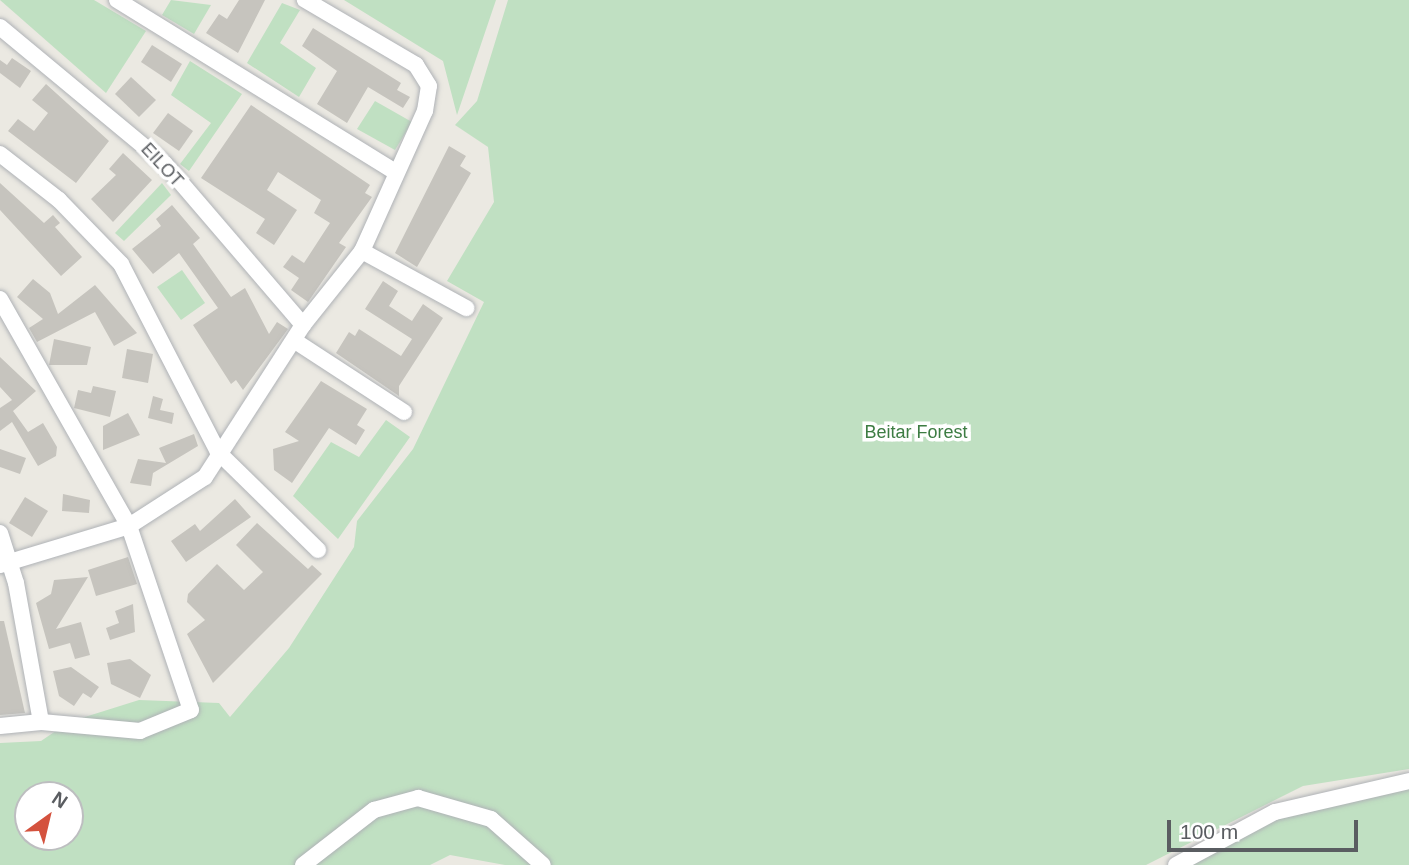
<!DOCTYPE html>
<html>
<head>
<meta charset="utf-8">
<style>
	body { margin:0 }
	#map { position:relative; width:1409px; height:865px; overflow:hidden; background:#ebe9e2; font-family:Arial,sans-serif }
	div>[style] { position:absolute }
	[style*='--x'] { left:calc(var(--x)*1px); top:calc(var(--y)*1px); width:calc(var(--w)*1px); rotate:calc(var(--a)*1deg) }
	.green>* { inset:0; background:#c0e0c2 }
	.building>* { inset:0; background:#c6c4be }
	.roads { filter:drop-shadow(0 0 2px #afb2b6) drop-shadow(0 0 2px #afb2b6) }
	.minor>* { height:16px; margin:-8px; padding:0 8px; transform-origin:8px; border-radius:8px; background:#fff }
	span { translate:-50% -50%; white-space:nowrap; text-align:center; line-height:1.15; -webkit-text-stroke:7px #fff; paint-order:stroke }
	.street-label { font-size:18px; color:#5a5d61 }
	.park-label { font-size:18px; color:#3d7c43 }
	.north { position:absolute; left:14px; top:781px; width:70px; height:70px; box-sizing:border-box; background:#fff; border:2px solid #bdbec0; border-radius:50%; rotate:34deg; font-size:19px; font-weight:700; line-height:28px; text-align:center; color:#5a5d61 }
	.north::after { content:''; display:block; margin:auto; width:24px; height:32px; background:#d4523e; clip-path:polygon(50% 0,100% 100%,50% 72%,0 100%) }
	.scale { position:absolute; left:1167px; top:820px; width:191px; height:32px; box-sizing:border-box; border:4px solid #5a5d61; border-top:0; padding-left:9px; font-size:21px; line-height:24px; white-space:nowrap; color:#5a5d61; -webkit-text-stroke:5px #fff; paint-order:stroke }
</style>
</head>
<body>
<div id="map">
	<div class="green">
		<i style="clip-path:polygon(0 0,94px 0,146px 31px,106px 93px)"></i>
		<i style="clip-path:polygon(171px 0,211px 5px,194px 34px,162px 15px)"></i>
		<i style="clip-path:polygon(344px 0,496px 0,457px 115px,443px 61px)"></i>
		<i style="clip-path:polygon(evenodd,508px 0,1409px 0,1409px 769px,1303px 786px,1146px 865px,505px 865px,450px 855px,430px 865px,0 865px,0 743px,41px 741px,69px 722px,139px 700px,219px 703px,230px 717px,289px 648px,354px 547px,357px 521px,413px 449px,484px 302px,447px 281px,494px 202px,488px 147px,455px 125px,477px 101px,508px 0,28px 795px,70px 795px,70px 837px,28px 837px,28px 795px)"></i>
		<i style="clip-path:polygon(282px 3px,300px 10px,280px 43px,316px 68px,299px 97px,247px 63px)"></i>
		<i style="clip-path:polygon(190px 61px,242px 94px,189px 171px,180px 164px,211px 123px,171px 95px)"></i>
		<i style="clip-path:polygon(375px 101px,412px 122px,395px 150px,357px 129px)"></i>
		<i style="clip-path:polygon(162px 183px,171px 195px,124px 241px,115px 233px)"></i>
		<i style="clip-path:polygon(182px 270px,205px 303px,181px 320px,157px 287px)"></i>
		<i style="clip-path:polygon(386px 420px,410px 437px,338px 539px,293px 496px,331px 442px,359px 457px)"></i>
		<i style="clip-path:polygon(1409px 785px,1409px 865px,1185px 865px,1310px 803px)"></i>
	</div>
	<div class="building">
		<i style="clip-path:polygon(239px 0,265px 0,238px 53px,206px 33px,219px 14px,227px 19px)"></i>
		<i style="clip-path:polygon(313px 28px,401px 83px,397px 90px,410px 97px,403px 108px,368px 87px,347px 123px,317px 104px,337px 71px,302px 46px)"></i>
		<i style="clip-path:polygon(152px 45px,182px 64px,171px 82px,141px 62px)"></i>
		<i style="clip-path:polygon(12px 58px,31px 71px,20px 88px,0 73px,0 60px,7px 65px)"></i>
		<i style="clip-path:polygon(131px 77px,156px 100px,139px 117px,115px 94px)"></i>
		<i style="clip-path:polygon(46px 84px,109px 141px,76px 183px,8px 131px,18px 119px,34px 131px,48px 113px,32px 100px)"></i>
		<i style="clip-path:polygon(251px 105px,370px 185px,365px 193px,372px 197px,339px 243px,346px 247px,308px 302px,291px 290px,299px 278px,283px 267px,292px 255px,304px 263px,330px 223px,314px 213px,321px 200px,278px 172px,267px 190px,297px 210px,274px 245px,256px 233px,265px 219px,201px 178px)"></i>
		<i style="clip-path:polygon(168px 113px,193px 131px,179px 151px,153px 133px)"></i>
		<i style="clip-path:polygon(449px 146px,466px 156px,460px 166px,471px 173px,417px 267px,395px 253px)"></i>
		<i style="clip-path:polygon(123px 153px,152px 180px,113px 222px,91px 199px,116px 175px,109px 169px)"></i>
		<i style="clip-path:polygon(0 183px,44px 223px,53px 215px,60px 223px,55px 227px,82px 257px,61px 276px,0 210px)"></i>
		<i style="clip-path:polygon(172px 205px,200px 238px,193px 244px,231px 297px,245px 288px,269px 334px,277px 322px,288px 329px,243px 390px,236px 380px,231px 384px,193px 325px,218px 308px,179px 253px,153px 274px,132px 249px,161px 226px,156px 219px)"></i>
		<i style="clip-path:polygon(33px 279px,50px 293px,58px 314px,95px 285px,137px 333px,114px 346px,95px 312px,37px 342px,29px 328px,43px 319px,17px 297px)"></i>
		<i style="clip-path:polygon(383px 281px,398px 291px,389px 306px,412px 321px,423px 304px,443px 318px,399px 386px,399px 396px,336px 353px,349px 332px,355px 336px,359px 329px,401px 356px,412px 339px,365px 309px)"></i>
		<i style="clip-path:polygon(54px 339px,91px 347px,87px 365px,49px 365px)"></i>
		<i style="clip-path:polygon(127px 349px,153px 354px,148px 383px,122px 378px)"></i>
		<i style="clip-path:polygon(0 357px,36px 391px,13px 411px,28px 432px,43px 423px,57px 447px,56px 456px,38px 466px,12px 422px,0 431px,0 408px,12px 400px,0 387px)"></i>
		<i style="clip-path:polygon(321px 381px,367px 409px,357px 425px,365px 430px,356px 445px,329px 428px,292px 483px,274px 470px,273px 449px,299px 441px,285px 432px)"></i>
		<i style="clip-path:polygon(93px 386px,116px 391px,110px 417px,74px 408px,78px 390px,91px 393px)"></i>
		<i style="clip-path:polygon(153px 396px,163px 399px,160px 410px,174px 413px,172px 424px,148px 418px)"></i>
		<i style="clip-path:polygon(128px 413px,140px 435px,103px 450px,103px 426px)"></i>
		<i style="clip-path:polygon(194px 434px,198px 446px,153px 473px,151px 486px,130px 483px,138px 459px,166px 463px,159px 448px)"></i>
		<i style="clip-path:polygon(0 449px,26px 458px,20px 474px,0 467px)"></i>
		<i style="clip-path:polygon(63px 494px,90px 500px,89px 513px,62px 511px)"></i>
		<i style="clip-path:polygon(25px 497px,48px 511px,32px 537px,9px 523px)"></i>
		<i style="clip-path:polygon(235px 499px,251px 517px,186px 562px,171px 541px,195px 524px,200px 531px)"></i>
		<i style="clip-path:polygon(257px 523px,308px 569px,312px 565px,322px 574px,213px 683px,187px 634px,205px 620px,187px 602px,188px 594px,217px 564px,244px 590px,263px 572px,236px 545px)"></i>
		<i style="clip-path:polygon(128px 557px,137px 584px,96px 596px,88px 570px)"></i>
		<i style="clip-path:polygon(88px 577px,56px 629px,81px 622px,90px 655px,75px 659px,70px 643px,49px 649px,36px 603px,51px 594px,54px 580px)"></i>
		<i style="clip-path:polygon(133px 604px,135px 632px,110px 640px,106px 628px,119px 623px,115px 611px)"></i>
		<i style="clip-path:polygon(0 621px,4px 621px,25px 713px,0 715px)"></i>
		<i style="clip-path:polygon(130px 659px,151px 675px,140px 698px,111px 684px,107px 663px)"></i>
		<i style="clip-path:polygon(71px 667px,99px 687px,91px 698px,83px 693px,74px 706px,59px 696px,53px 671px)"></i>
	</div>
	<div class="roads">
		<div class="minor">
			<i style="--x:117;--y:0;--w:327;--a:31.7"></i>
			<i style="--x:0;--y:27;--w:214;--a:39.7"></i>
			<i style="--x:165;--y:164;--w:212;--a:49.4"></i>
			<i style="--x:0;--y:154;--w:75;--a:37.9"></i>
			<i style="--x:59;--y:200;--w:89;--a:45.9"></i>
			<i style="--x:121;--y:264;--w:212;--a:62.7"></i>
			<i style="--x:218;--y:452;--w:140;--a:44.4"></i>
			<i style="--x:362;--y:251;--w:119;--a:28.7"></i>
			<i style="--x:0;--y:299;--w:261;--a:60.4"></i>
			<i style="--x:129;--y:526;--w:194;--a:71.4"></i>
			<i style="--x:191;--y:710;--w:55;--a:157.6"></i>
			<i style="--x:140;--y:731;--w:99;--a:-174.8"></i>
			<i style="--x:41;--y:722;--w:41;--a:174.4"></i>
			<i style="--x:295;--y:341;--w:130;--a:33.1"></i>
			<i style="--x:0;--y:533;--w:52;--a:72.3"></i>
			<i style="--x:16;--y:583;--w:141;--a:79.8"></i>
			<i style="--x:0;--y:565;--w:135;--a:-16.8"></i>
			<i style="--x:129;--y:526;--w:90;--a:-32.8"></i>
			<i style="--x:205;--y:477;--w:181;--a:-57.2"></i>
			<i style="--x:303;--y:325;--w:95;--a:-51.4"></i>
			<i style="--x:362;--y:251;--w:154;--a:-65.8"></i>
			<i style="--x:425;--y:111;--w:25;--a:-81"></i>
			<i style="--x:429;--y:86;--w:25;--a:-122"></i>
			<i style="--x:416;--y:65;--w:129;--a:-149.6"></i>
			<i style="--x:303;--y:865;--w:90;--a:-37.8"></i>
			<i style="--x:374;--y:810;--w:46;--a:-15.3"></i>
			<i style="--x:418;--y:798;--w:76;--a:16"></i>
			<i style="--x:491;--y:819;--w:69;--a:41.5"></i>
			<i style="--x:1176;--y:865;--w:112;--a:-28.2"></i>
			<i style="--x:1275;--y:812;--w:138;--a:-13"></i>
		</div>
	</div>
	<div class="street-label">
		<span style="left:162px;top:165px;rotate:47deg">EILOT</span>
	</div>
	<div class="park-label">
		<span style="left:916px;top:432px">Beitar Forest</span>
	</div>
	<div class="north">N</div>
	<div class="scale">100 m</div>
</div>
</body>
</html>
